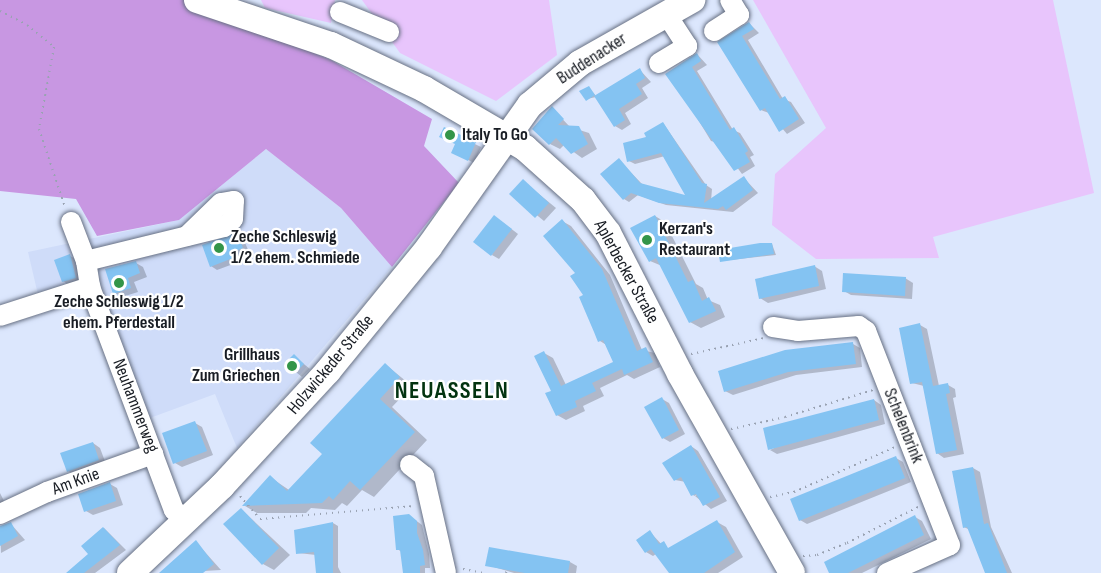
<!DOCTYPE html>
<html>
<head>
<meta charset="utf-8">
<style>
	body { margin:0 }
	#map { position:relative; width:1101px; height:573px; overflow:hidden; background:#dce7fd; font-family:"Sofia Sans Condensed",sans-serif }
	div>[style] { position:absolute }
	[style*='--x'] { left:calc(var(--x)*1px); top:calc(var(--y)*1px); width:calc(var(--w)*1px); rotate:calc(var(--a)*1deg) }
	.built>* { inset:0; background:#cfdcf9 }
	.green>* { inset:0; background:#e8c5fc }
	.forest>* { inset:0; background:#c897e2 }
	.shadow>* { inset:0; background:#0003 }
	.building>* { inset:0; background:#84c3f2 }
	.path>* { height:2px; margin-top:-1px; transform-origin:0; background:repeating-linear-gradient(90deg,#99a2b2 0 1.5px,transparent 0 6px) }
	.roads { filter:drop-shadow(0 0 2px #677083) drop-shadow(0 0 2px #677083) }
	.minor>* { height:20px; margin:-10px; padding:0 10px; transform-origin:10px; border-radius:10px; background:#fff }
	.major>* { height:26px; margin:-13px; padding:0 13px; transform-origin:13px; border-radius:13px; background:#fff }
	.dots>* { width:16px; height:16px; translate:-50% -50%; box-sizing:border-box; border:3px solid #fff; border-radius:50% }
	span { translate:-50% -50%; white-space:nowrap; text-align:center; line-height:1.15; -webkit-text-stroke:4.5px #fff; paint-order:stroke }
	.street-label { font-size:18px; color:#191d24 }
	.poi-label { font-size:18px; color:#191d24; font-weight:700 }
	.left { translate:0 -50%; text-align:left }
	.right { translate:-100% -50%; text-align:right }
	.district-label { font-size:24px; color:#023310; font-weight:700; letter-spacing:1.5px }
</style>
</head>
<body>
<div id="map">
	<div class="built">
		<i style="clip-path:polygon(266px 149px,341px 208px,392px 267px,237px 448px,215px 394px,150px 418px,143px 428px,90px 287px,39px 299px,28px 252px,179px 220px)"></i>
	</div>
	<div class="green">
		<i style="clip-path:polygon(261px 0,335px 0,331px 23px,265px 8px)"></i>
		<i style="clip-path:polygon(362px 0,549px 0,557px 55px,496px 101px,400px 53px)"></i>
		<i style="clip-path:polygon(753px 0,1053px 0,1094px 193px,933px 237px,939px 258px,816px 259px,772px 225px,775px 174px,826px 128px)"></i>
	</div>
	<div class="forest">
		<i style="clip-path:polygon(0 0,186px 0,331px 60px,432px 119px,424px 146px,459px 183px,392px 267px,341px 208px,266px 149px,179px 220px,97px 236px,76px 199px,0 191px)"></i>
	</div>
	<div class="shadow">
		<i style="clip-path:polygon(749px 23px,759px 33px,748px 40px,783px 99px,791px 102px,805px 123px,787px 134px,769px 113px,761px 110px,719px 43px)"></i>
		<i style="clip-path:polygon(697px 54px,707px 65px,697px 71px,733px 130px,740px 133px,754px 155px,750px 157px,755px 166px,742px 174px,719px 143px,711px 141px,676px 83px)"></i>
		<i style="clip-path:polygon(640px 70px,651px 82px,642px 88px,648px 98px,625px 113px,631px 124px,622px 130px,615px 126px,596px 97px,587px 99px,589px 88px,597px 97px)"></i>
		<i style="clip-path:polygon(552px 108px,570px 127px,589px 133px,597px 149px,582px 158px,564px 145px,560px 149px,550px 144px,534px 129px)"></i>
		<i style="clip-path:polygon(663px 123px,706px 185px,712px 189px,711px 201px,744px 178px,758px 193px,733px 212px,666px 205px,638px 195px,629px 202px,624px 199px,619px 160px,643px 185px,688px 198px,665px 156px,635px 164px,629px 161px)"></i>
		<i style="clip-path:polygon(444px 129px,481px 147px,474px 163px,459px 155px,457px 144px)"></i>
		<i style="clip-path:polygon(523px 181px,556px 208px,544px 221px,511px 194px)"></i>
		<i style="clip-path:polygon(655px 216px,665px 222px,696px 284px,703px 288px,708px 300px,720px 305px,725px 317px,701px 328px,690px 322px,662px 266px,650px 261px)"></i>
		<i style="clip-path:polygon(501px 221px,518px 234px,499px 259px,492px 255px)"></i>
		<i style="clip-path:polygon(562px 221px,571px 226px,610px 275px,642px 350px,655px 353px,660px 367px,634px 379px,627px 375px,600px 388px,604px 396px,583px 406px,585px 411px,566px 420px,557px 415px,544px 353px,553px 358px,566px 385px,615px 363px,608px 346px,600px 341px,581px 298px,585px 295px)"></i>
		<i style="clip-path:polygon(237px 234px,243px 238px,249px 252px,242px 255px,244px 260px,217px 270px,211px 266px)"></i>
		<i style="clip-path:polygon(772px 244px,776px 255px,721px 261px)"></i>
		<i style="clip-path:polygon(70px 256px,78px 260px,83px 282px,70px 286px,63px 281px)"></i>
		<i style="clip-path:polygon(136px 263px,143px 267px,147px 277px,134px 282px,138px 292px,122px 297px,115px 293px)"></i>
		<i style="clip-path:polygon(814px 266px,822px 271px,826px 289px,768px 303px,760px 298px)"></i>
		<i style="clip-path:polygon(905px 278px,913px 283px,912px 299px,851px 295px,844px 291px)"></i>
		<i style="clip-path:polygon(920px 325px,927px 329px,939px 386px,948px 385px,955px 389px,956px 397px,953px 398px,964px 454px,944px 458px,937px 453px,924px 386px,912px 383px)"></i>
		<i style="clip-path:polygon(853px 344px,860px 348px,862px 367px,796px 375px,733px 395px,725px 391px)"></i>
		<i style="clip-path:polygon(294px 356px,310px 369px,302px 377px,286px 364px)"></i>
		<i style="clip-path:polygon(386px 365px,412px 386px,392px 407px,427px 440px,374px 497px,362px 490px,347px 506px,342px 503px,335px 510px,311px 508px,306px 513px,257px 513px,245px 506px,270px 477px,289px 490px,324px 454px)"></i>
		<i style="clip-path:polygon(662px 399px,669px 403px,685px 434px,670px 442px,663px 438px)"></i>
		<i style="clip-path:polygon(874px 400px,881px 405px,885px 424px,777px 454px,770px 450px)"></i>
		<i style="clip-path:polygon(195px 423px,202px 427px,213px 455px,182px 467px,175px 463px)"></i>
		<i style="clip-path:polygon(93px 443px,100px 448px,106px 464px,75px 475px,68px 471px)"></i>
		<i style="clip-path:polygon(691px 446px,698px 451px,727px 501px,711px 509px,695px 496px,703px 491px,694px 496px,686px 482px,675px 480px)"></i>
		<i style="clip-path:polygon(896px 458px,903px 462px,911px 482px,807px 524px,800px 520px)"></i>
		<i style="clip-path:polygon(973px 468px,980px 472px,991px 527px,1012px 573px,987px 573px,970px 530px,964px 527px)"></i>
		<i style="clip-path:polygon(110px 484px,117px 488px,123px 505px,93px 515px,86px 511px)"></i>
		<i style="clip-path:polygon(0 493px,6px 505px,0 509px)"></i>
		<i style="clip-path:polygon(241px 509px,290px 555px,274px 570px,263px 564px)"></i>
		<i style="clip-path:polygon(915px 517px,922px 521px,931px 539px,862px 573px,830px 573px)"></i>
		<i style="clip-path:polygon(414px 519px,422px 525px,429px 554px,430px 568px,425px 568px,425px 573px,405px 573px,402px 552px,397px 549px)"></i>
		<i style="clip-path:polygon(717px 522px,726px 527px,743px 557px,718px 573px,671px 573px)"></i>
		<i style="clip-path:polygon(333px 523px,338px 526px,338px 567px,341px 573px,318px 573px,316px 555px,298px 553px)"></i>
		<i style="clip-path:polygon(11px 524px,25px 540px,1px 553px,0 527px)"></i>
		<i style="clip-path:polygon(104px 528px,126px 550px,95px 573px,68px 573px,90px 554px)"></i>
		<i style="clip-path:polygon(650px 532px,665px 548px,653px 556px,646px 552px)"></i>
		<i style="clip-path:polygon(196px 542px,221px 570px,170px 573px)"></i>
		<i style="clip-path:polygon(570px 562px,577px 566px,576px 573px,514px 573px,487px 565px)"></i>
	</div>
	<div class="building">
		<i style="clip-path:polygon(749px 22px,754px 29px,742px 36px,780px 99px,785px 96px,799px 119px,779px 132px,765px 108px,760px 111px,717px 42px)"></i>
		<i style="clip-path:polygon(697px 53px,701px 61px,692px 67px,730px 130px,734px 127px,748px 151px,745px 153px,750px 162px,734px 171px,665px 74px)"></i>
		<i style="clip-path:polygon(640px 68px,645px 78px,636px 84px,642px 94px,619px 109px,625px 120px,614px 127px,594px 96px)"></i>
		<i style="clip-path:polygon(589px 86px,595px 95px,586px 101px,579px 91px)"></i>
		<i style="clip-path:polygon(552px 106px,564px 119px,558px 125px,579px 126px,588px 144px,571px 154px,556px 138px,549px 145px,532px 129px)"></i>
		<i style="clip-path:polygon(663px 122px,702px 183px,707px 184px,704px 203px,744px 176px,753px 190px,726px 210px,723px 206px,718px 209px,659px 203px,631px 193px,623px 200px,600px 174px,619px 158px,640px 183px,685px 195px,661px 153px,627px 162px,623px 143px,646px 137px,644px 133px)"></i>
		<i style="clip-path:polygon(444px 127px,476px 142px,468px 161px,451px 153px,455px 144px,439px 137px)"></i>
		<i style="clip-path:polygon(523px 179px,549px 203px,535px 218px,509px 194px)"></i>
		<i style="clip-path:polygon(494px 215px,512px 229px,491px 256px,473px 242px)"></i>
		<i style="clip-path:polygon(655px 215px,688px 282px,693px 280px,702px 301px,709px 297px,716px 311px,689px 323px,656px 258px,649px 262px,630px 228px)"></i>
		<i style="clip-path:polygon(562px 219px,602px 269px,637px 351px,646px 347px,653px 362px,624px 375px,622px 369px,592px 383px,596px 391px,575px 401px,577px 407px,556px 416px,545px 393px,551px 391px,534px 356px,544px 351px,561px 386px,613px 362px,603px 340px,598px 342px,594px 332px,579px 297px,583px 295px,570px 276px,575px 273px,543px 236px)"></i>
		<i style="clip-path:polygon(237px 232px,243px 248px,236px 251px,238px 256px,210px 267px,202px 245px)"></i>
		<i style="clip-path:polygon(760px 243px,772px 243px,774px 254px,720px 262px,718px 250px)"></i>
		<i style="clip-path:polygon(70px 254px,76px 278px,62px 282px,54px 260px)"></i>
		<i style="clip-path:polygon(136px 261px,140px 273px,128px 278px,131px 288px,113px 294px,105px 269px)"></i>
		<i style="clip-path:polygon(815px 265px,819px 286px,759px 299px,755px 279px)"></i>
		<i style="clip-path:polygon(843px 273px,906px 277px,905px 296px,842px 292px)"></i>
		<i style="clip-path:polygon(920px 323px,933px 386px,948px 383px,950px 393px,946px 394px,957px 450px,936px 454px,922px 382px,910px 384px,899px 328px)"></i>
		<i style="clip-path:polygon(853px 342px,856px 364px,788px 372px,724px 392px,718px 371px,785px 350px)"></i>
		<i style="clip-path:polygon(294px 354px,304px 364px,294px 374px,284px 364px)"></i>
		<i style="clip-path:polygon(385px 363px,400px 377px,380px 399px,415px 432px,360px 490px,350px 481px,333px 500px,329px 496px,322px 503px,242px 506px,270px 475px,287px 491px,322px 454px,310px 443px)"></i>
		<i style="clip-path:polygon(662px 397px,679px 430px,662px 439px,644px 407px)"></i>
		<i style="clip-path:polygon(874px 399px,879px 420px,768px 450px,763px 428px)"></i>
		<i style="clip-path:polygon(195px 421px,207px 451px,173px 464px,162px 433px)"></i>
		<i style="clip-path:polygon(93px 442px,99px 460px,67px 472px,60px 453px)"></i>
		<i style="clip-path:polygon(691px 445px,720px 497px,703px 506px,696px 494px,691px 496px,681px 477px,674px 481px,662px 463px)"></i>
		<i style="clip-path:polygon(896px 456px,905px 478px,799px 521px,790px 499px)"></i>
		<i style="clip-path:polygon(973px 467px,984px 524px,988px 523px,1007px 573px,985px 573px,967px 527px,963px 528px,952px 471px)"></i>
		<i style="clip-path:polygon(110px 482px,116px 501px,84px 512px,78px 494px)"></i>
		<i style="clip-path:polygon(241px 508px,279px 548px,262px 565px,223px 524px)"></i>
		<i style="clip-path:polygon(409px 514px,417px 521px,417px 533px,423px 550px,425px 565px,420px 566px,420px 573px,403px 573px,400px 550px,396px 550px,393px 516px)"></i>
		<i style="clip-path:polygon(915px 515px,924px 535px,848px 573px,829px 573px,824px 562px)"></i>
		<i style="clip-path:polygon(717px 520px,735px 552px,704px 573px,669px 573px,651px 549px,645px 553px,636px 540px,650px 530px,659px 544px,664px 541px,668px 548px)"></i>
		<i style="clip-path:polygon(11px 522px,18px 536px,0 546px,0 526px)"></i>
		<i style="clip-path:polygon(333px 522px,333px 573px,316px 573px,314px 552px,296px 554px,294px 530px)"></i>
		<i style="clip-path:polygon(103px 527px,120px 545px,84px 573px,66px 573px,88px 554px,81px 546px)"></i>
		<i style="clip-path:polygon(196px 540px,214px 564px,203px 573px,159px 573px)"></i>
		<i style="clip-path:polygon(489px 547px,570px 561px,568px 573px,525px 573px,485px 566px)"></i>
	</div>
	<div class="path">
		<i style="--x:0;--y:11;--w:30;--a:27"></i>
		<i style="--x:27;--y:25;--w:35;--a:39"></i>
		<i style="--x:54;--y:47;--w:83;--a:100.4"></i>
		<i style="--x:39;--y:129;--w:82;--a:71.6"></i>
		<i style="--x:691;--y:354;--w:75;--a:-12.4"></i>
		<i style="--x:731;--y:429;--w:55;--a:-12.5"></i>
		<i style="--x:785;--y:417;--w:92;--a:-17.1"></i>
		<i style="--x:240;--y:496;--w:30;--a:49"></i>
		<i style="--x:260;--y:519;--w:155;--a:-4.8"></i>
		<i style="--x:770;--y:497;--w:25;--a:-12"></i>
		<i style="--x:794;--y:492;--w:111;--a:-24"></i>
		<i style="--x:803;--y:556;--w:14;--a:-4"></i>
		<i style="--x:817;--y:555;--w:32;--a:-22"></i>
		<i style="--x:847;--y:543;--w:80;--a:-26.9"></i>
		<i style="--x:463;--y:569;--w:21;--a:11"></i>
		<i style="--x:506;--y:573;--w:3;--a:-72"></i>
	</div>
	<div class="roads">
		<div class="minor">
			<i style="--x:340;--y:12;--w:53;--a:22.2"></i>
			<i style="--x:714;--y:31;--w:30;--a:-33"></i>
			<i style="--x:739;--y:15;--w:17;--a:-121"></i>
			<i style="--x:659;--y:63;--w:33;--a:-31"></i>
			<i style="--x:687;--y:46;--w:38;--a:-123"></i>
			<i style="--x:71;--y:222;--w:42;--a:69"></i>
			<i style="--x:86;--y:261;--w:26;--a:81"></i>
			<i style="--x:90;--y:287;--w:238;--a:69.4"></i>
			<i style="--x:174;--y:510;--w:16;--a:47"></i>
			<i style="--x:86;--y:261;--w:142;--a:-13.8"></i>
			<i style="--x:224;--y:227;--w:12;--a:-42"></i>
			<i style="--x:233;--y:219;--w:18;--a:-87"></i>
			<i style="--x:234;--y:201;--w:13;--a:171"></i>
			<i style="--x:221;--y:203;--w:47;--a:135.9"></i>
			<i style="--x:0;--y:316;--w:95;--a:-17.9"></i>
			<i style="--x:773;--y:327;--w:25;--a:9"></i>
			<i style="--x:798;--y:331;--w:61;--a:-4.7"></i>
			<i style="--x:859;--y:326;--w:9;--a:36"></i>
			<i style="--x:866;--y:331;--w:230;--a:68.6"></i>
			<i style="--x:950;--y:545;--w:69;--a:156"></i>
			<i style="--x:410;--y:465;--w:18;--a:38"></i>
			<i style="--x:424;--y:476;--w:99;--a:77.2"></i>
			<i style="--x:0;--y:514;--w:52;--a:-25.1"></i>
			<i style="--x:47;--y:492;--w:113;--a:-19.7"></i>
		</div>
		<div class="major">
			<i style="--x:197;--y:0;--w:141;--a:18.6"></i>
			<i style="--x:331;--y:45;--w:103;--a:25.3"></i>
			<i style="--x:424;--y:89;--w:117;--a:30.3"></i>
			<i style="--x:525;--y:148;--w:78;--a:41.9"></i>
			<i style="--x:583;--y:200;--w:41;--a:52.9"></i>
			<i style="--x:608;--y:233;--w:158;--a:62.9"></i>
			<i style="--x:680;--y:374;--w:228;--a:60.6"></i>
			<i style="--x:130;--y:573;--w:127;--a:-43.4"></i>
			<i style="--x:222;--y:486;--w:156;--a:-47.3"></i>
			<i style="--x:328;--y:371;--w:160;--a:-50.8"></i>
			<i style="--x:429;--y:247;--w:174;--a:-54.6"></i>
			<i style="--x:530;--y:105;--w:65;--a:-40"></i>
			<i style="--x:580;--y:63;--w:129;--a:-29.4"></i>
		</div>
	</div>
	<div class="dots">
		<i style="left:450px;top:135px;background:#339549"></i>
		<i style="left:647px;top:240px;background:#339549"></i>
		<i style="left:219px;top:248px;background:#339549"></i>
		<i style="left:119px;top:283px;background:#339549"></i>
		<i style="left:292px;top:366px;background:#339549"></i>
	</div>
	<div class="street-label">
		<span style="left:592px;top:59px;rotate:-33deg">Buddenacker</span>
		<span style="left:626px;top:272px;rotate:61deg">Aplerbecker Straße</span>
		<span style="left:331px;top:365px;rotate:-50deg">Holzwickeder Straße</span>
		<span style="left:135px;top:406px;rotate:69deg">Neuhammerweg</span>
		<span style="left:903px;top:426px;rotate:68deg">Schelenbrink</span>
		<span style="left:76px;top:482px;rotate:-20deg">Am Knie</span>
	</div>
	<div class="poi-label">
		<span class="left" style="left:462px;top:135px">Italy To Go</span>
		<span class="left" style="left:659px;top:240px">Kerzan's<br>Restaurant</span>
		<span class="left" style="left:231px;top:248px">Zeche Schleswig<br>1/2 ehem. Schmiede</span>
		<span style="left:119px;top:313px">Zeche Schleswig 1/2<br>ehem. Pferdestall</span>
		<span class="right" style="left:280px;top:366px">Grillhaus<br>Zum Griechen</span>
	</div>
	<div class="district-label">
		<span style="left:452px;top:391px">NEUASSELN</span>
	</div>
</div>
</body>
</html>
